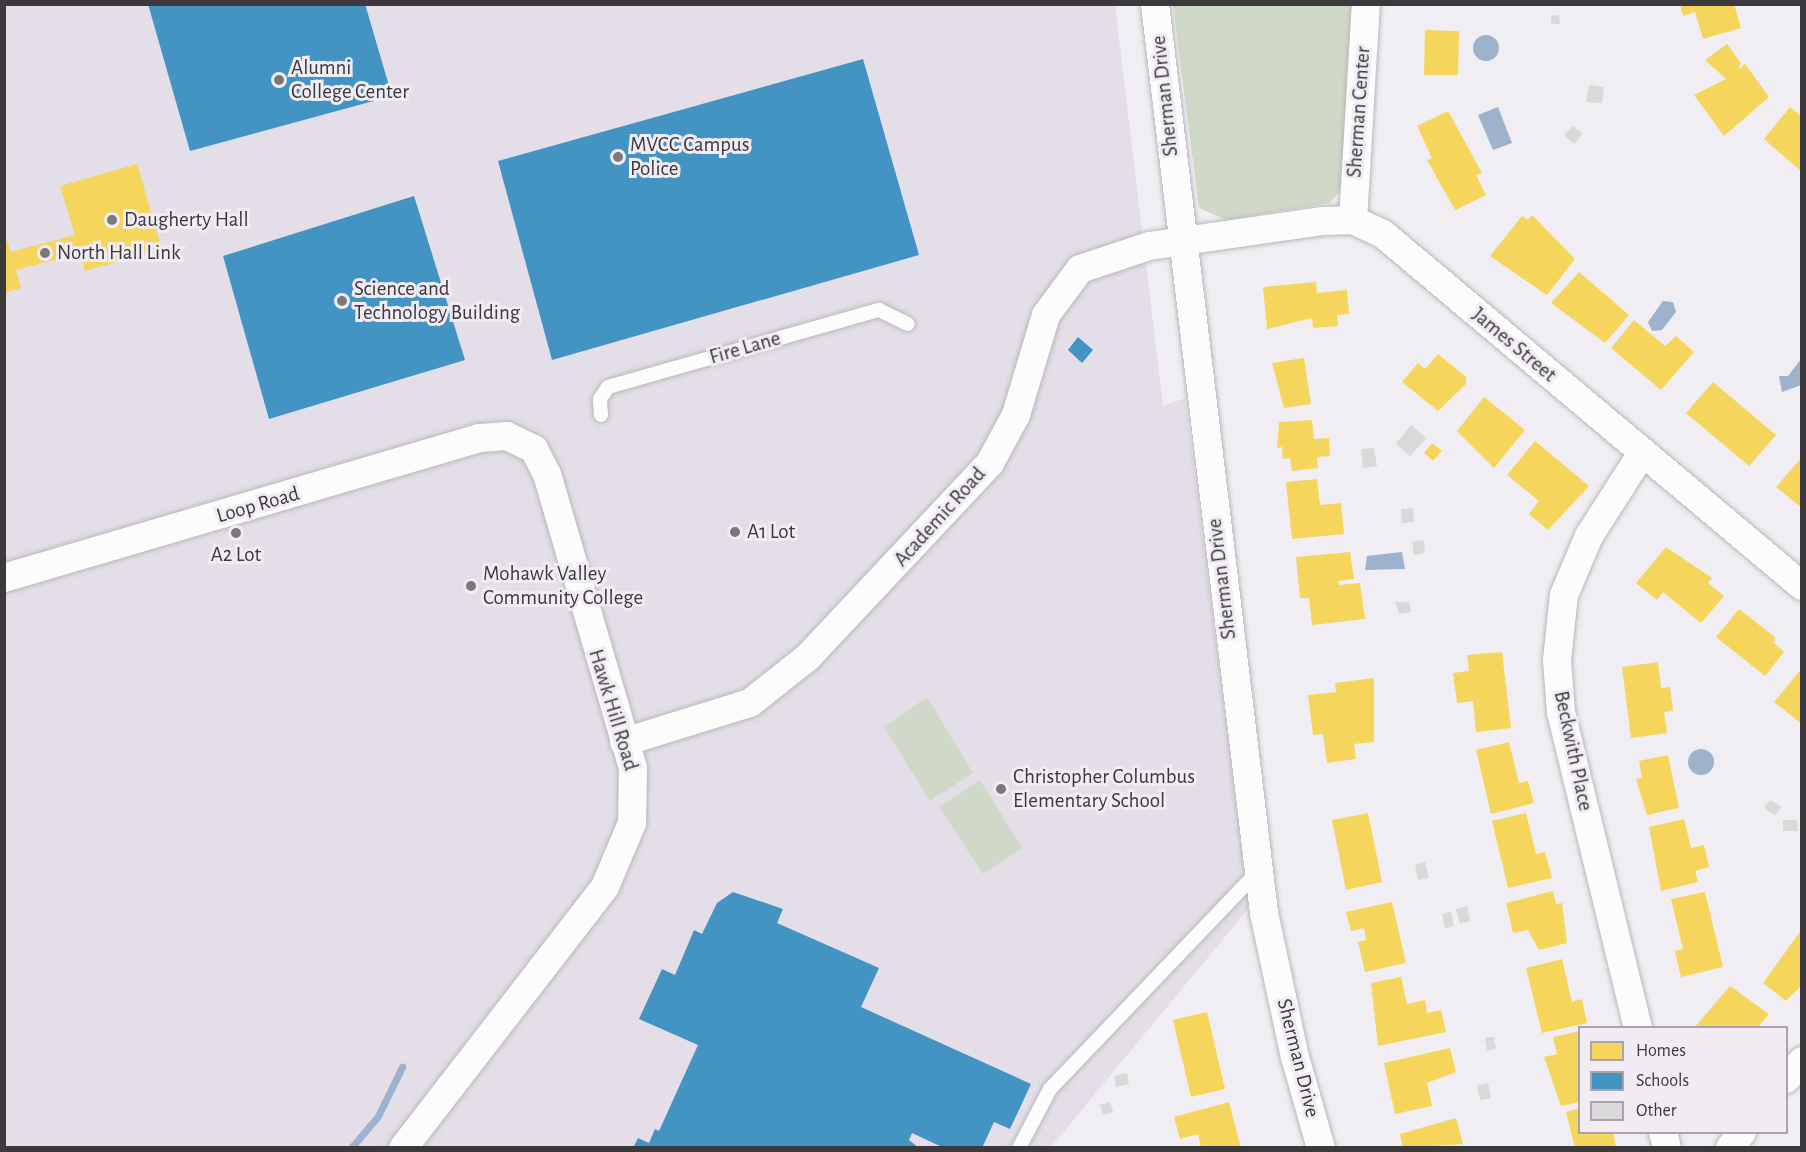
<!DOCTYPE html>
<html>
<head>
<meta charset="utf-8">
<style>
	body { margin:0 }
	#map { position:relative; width:1806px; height:1152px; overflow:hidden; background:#f0eef2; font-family:"Alegreya Sans",sans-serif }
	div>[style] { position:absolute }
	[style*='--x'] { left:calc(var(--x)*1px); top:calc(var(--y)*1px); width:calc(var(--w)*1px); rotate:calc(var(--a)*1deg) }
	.built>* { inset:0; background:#e3dee8 }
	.green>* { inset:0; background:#d0d9c8 }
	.water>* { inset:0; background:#9db2cc }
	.round { border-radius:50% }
	.homes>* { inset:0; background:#f6d55c }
	.schools>* { inset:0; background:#4393c3 }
	.stream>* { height:7px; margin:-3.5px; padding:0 3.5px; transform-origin:3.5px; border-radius:3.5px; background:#9db2cc }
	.building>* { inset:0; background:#dad8d8 }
	.roads { filter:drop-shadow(0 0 2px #b8b7ba) drop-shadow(0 0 2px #b8b7ba) }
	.service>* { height:14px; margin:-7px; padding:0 7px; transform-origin:7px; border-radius:7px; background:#fdfcfd }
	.minor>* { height:28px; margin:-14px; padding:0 14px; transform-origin:14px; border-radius:14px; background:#fdfcfd }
	.dots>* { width:16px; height:16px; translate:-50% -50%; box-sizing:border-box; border:3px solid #f1ecf4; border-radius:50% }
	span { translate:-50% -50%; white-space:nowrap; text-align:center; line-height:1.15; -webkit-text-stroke:6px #f1ecf4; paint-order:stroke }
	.poi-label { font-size:21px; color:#3b393c }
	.left { translate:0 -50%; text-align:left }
	.street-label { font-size:21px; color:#3b393c }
	.frame { position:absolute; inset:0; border:6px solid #3b393c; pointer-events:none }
	.legend { position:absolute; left:1578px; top:1026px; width:210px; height:108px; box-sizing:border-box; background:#f1ecf4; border:2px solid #a8a4aa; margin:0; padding:8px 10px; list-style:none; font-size:18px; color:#3b393c }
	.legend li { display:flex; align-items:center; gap:12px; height:30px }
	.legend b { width:30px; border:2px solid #a8a4aa }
</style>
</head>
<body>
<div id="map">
	<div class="built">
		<i style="clip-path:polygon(5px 5px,1115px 5px,1163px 406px,1185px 398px,1249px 908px,1051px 1147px,5px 1148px)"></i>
	</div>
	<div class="green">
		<i style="clip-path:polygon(1173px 5px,1353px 5px,1342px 189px,1329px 203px,1226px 220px,1199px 208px)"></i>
		<i style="clip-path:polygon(927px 697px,973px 773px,930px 801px,884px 727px)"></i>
		<i style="clip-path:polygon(980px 780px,1022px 848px,983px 874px,939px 807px)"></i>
	</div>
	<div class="water">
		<i class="round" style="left:1473px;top:35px;width:26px;height:26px"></i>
		<i style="clip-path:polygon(1498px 107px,1512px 143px,1493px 150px,1478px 115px)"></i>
		<i style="clip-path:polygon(1663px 301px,1673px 302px,1676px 312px,1662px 330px,1652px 331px,1648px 322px)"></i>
		<i style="clip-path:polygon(1801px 359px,1801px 385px,1782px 392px,1779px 376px,1788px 376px)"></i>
		<i style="clip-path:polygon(1402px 552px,1405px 569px,1365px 570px,1367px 556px)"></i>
		<i class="round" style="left:1688px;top:749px;width:26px;height:26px"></i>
	</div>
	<div class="homes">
		<i style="clip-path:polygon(1680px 4px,1734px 4px,1741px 28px,1703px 39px,1695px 12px,1683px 16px)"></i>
		<i style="clip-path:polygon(1425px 30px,1459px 31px,1458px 75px,1424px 75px)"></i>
		<i style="clip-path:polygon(1727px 44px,1741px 63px,1738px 70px,1745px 64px,1769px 97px,1724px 136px,1694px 95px,1726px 79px,1705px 60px)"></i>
		<i style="clip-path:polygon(1790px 107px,1802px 117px,1802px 172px,1764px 139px)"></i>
		<i style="clip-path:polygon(1448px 111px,1482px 173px,1476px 175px,1486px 195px,1455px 210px,1427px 160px,1432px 158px,1417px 126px)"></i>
		<i style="clip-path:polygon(137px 164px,162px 249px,85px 271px,80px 253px,16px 270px,21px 288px,4px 293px,4px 233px,11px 252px,75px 235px,60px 186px)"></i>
		<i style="clip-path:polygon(1532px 215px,1575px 259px,1547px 295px,1490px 256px,1522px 216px,1528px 220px)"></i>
		<i style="clip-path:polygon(1579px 272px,1629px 315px,1605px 343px,1551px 303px)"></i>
		<i style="clip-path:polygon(1316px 282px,1317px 293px,1347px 290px,1349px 314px,1337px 315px,1338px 326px,1313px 328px,1312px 318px,1267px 329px,1263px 287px)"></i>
		<i style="clip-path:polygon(1634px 320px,1665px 346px,1676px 336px,1694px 352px,1661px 390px,1611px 348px)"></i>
		<i style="clip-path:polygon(1438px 354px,1466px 377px,1466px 384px,1438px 411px,1402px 382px,1418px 363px,1425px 369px)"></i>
		<i style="clip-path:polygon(1304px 358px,1311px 404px,1284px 408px,1272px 363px)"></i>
		<i style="clip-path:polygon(1713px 382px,1776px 435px,1749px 466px,1686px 413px)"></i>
		<i style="clip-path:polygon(1484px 397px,1525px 430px,1494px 468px,1457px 431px)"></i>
		<i style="clip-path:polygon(1312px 420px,1314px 439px,1329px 438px,1330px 456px,1317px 457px,1318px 468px,1292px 471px,1290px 458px,1283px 459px,1282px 447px,1277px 448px,1279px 422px)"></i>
		<i style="clip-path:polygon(1535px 441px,1589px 486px,1548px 530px,1529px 514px,1539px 501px,1507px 475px)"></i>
		<i style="clip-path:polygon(1432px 443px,1442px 451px,1433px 461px,1424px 453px)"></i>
		<i style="clip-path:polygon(1802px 457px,1802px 508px,1776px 487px)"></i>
		<i style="clip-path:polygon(1317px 479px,1320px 505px,1341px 503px,1344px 534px,1292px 539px,1286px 482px)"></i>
		<i style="clip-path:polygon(1666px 547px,1712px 578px,1708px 583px,1724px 596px,1701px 623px,1663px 592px,1657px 600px,1636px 583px)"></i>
		<i style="clip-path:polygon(1350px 552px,1354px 579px,1338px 581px,1339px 585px,1360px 583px,1365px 619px,1312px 625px,1309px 598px,1300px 598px,1296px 557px)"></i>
		<i style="clip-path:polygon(1739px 609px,1776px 638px,1773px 642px,1784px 652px,1765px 676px,1716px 637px)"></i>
		<i style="clip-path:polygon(1502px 652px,1511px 728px,1476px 732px,1473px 701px,1457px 703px,1453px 673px,1469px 671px,1467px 655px)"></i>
		<i style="clip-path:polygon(1658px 662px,1661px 688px,1670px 687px,1673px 711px,1664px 712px,1667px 733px,1631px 738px,1622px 667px)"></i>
		<i style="clip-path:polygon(1802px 668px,1802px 724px,1774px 702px)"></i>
		<i style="clip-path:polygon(1374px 678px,1374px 742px,1354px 744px,1356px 759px,1327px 763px,1323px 734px,1313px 735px,1308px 695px,1336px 692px,1335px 683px)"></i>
		<i style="clip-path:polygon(1509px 742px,1519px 783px,1528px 781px,1534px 803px,1491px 814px,1476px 750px)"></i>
		<i style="clip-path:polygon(1668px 755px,1679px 808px,1647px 815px,1636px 779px,1642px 778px,1639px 761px)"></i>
		<i style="clip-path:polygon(1368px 813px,1382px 882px,1346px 890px,1332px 820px)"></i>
		<i style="clip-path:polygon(1526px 813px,1536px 854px,1545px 852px,1552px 878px,1508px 888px,1492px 821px)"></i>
		<i style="clip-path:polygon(1684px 819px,1691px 848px,1704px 845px,1709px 867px,1695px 871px,1698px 882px,1661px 891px,1649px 827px)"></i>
		<i style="clip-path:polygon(1553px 891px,1556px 904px,1562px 903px,1567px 943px,1539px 950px,1528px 930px,1513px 933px,1506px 903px)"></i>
		<i style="clip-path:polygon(1705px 892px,1723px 967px,1681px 977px,1675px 951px,1683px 949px,1671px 899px)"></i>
		<i style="clip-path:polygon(1392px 902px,1406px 963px,1365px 972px,1358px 942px,1366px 940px,1364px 928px,1351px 931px,1346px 912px)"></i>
		<i style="clip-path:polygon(1802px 929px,1802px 985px,1786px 1001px,1763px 983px)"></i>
		<i style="clip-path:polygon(1562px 959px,1572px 1002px,1582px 999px,1587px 1023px,1542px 1033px,1526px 968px)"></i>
		<i style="clip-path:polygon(1401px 977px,1407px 1004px,1425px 1000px,1427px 1013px,1441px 1010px,1446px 1032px,1378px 1046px,1371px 983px)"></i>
		<i style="clip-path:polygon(1730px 986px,1769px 1014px,1757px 1028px,1694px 1028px)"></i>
		<i style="clip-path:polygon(1207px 1012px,1225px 1089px,1191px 1097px,1173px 1020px)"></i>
		<i style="clip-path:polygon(1580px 1031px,1580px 1102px,1561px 1106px,1544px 1057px,1557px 1054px,1553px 1037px)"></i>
		<i style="clip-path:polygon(1450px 1048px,1456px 1072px,1427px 1083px,1432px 1106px,1395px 1114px,1384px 1063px)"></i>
		<i style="clip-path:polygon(1229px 1102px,1241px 1148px,1201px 1148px,1198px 1134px,1180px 1139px,1174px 1117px)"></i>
		<i style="clip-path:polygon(1580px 1108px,1580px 1132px,1613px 1132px,1616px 1148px,1575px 1148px,1566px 1112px)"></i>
		<i style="clip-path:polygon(1456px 1118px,1463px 1144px,1403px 1148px,1400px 1134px)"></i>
	</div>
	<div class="schools">
		<i style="clip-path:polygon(148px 4px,365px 4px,392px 96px,190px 151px)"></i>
		<i style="clip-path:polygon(863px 59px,919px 255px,552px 360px,498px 161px)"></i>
		<i style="clip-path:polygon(414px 196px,465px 360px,269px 419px,223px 256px)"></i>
		<i style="clip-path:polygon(1078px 337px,1093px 350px,1082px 363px,1068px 350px)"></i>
		<i style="clip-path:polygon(733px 892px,783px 909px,777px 923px,879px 968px,861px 1007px,1031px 1084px,1010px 1129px,994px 1122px,982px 1148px,944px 1148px,912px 1133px,909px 1140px,919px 1148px,633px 1148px,638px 1138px,649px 1143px,655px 1129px,659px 1131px,698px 1045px,639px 1019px,662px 969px,675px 975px,694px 930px,702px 934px,717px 903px)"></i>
	</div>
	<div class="stream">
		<i style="--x:351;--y:1148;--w:42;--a:-49.8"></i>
		<i style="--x:378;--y:1116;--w:55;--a:-63.9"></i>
	</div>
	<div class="building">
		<i style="clip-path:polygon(1559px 15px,1560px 24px,1551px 24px,1551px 16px)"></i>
		<i style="clip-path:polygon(1589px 85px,1604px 87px,1602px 103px,1586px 102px)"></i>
		<i style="clip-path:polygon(1573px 126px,1583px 134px,1574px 144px,1564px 135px)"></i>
		<i style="clip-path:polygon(1411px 425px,1426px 438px,1410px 456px,1396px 444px)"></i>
		<i style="clip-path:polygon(1374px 448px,1377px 466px,1363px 468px,1361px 449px)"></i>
		<i style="clip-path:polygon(1413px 508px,1414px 522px,1402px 523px,1401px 509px)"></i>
		<i style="clip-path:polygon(1424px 540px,1425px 553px,1414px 555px,1412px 541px)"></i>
		<i style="clip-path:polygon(1395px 602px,1409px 602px,1411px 612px,1399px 614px)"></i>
		<i style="clip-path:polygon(1770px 800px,1781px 807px,1775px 815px,1764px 808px)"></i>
		<i style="clip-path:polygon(1783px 820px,1797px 820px,1798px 831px,1783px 831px)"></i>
		<i style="clip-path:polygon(1425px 862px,1429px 878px,1418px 880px,1415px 865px)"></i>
		<i style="clip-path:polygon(1467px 906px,1470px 921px,1460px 924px,1456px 909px)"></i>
		<i style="clip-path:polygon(1451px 912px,1454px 926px,1445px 928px,1442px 914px)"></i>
		<i style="clip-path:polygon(1494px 1037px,1496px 1049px,1487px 1051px,1485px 1038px)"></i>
		<i style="clip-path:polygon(1127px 1073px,1129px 1084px,1116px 1087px,1114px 1076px)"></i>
		<i style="clip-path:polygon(1488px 1083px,1491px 1098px,1480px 1100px,1477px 1085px)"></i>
		<i style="clip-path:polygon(1110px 1102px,1113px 1112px,1103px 1115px,1100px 1105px)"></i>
	</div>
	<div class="roads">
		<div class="service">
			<i style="--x:601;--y:415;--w:16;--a:-94"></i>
			<i style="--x:600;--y:399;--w:14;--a:-56"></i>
			<i style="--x:608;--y:387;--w:282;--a:-15.9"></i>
			<i style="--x:879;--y:310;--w:32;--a:26"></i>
			<i style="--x:1019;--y:1148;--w:67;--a:-62.3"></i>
			<i style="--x:1050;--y:1089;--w:301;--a:-46.3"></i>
		</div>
		<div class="minor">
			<i style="--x:1155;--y:4;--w:916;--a:83.16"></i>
			<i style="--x:1264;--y:913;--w:147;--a:77.9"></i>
			<i style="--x:1295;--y:1057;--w:95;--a:74.1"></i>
			<i style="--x:1353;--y:220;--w:216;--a:-86.6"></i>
			<i style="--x:4;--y:578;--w:495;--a:-16.4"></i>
			<i style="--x:479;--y:438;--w:28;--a:-4"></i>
			<i style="--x:507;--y:436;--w:30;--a:26"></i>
			<i style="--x:534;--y:449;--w:28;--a:63"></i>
			<i style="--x:547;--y:474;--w:306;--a:73.7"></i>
			<i style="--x:633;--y:768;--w:55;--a:91"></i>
			<i style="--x:632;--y:823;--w:69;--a:112.9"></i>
			<i style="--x:605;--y:887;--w:330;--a:127.7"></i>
			<i style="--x:624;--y:742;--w:132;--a:-17.2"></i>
			<i style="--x:750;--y:703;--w:74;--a:-38.4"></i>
			<i style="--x:808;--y:657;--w:266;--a:-46.8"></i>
			<i style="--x:990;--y:463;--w:55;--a:-61.6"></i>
			<i style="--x:1016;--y:415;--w:104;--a:-73.3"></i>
			<i style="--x:1046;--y:315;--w:57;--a:-53.5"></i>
			<i style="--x:1080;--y:269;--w:73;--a:-18.4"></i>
			<i style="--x:1149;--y:246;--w:176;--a:-8.2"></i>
			<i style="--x:1323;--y:221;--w:30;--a:-2"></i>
			<i style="--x:1353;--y:220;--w:33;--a:25"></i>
			<i style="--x:1383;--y:234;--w:547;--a:40.03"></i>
			<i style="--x:1638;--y:1028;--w:324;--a:-103.7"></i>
			<i style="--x:1561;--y:713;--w:53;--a:-94.3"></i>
			<i style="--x:1557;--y:660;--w:65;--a:-83.9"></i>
			<i style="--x:1564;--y:595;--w:64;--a:-67"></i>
			<i style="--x:1589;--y:536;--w:98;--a:-57.4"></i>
			<i style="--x:1786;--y:1079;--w:24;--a:-48"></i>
			<i style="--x:1663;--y:1132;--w:16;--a:76"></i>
			<i style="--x:1730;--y:1148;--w:20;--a:-53"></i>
		</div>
	</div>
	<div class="dots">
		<i style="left:279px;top:80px;background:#7a787c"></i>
		<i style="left:618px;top:157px;background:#7a787c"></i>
		<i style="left:112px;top:220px;background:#7a787c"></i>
		<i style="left:45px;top:253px;background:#7a787c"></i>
		<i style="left:342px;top:301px;background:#7a787c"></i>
		<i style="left:735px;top:532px;background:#7a787c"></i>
		<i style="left:236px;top:533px;background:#7a787c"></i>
		<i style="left:471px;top:586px;background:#7a787c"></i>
		<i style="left:1001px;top:789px;background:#7a787c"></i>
	</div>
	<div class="poi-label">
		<span class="left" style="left:291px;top:80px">Alumni<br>College Center</span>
		<span class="left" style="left:630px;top:157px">MVCC Campus<br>Police</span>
		<span class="left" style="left:124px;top:220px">Daugherty Hall</span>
		<span class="left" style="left:57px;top:253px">North Hall Link</span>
		<span class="left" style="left:354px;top:301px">Science and<br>Technology Building</span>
		<span class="left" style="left:747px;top:532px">A1 Lot</span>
		<span style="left:236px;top:555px">A2 Lot</span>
		<span class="left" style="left:483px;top:586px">Mohawk Valley<br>Community College</span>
		<span class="left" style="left:1013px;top:789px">Christopher Columbus<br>Elementary School</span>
	</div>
	<div class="street-label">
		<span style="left:1165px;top:96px;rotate:-96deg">Sherman Drive</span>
		<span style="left:1359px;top:112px;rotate:-86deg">Sherman Center</span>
		<span style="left:1514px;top:345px;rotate:40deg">James Street</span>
		<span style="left:745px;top:348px;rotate:-16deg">Fire Lane</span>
		<span style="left:258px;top:505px;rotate:-16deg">Loop Road</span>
		<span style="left:940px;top:517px;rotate:-48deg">Academic Road</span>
		<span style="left:1222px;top:579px;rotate:-97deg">Sherman Drive</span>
		<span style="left:613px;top:710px;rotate:73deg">Hawk Hill Road</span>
		<span style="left:1573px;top:751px;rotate:78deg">Beckwith Place</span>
		<span style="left:1298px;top:1058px;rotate:76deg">Sherman Drive</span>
	</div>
	<div class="frame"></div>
	<ul class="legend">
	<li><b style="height:16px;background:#f6d55c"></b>Homes</li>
	<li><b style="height:16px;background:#4393c3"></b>Schools</li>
	<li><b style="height:16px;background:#dad8d8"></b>Other</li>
	</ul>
</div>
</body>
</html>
